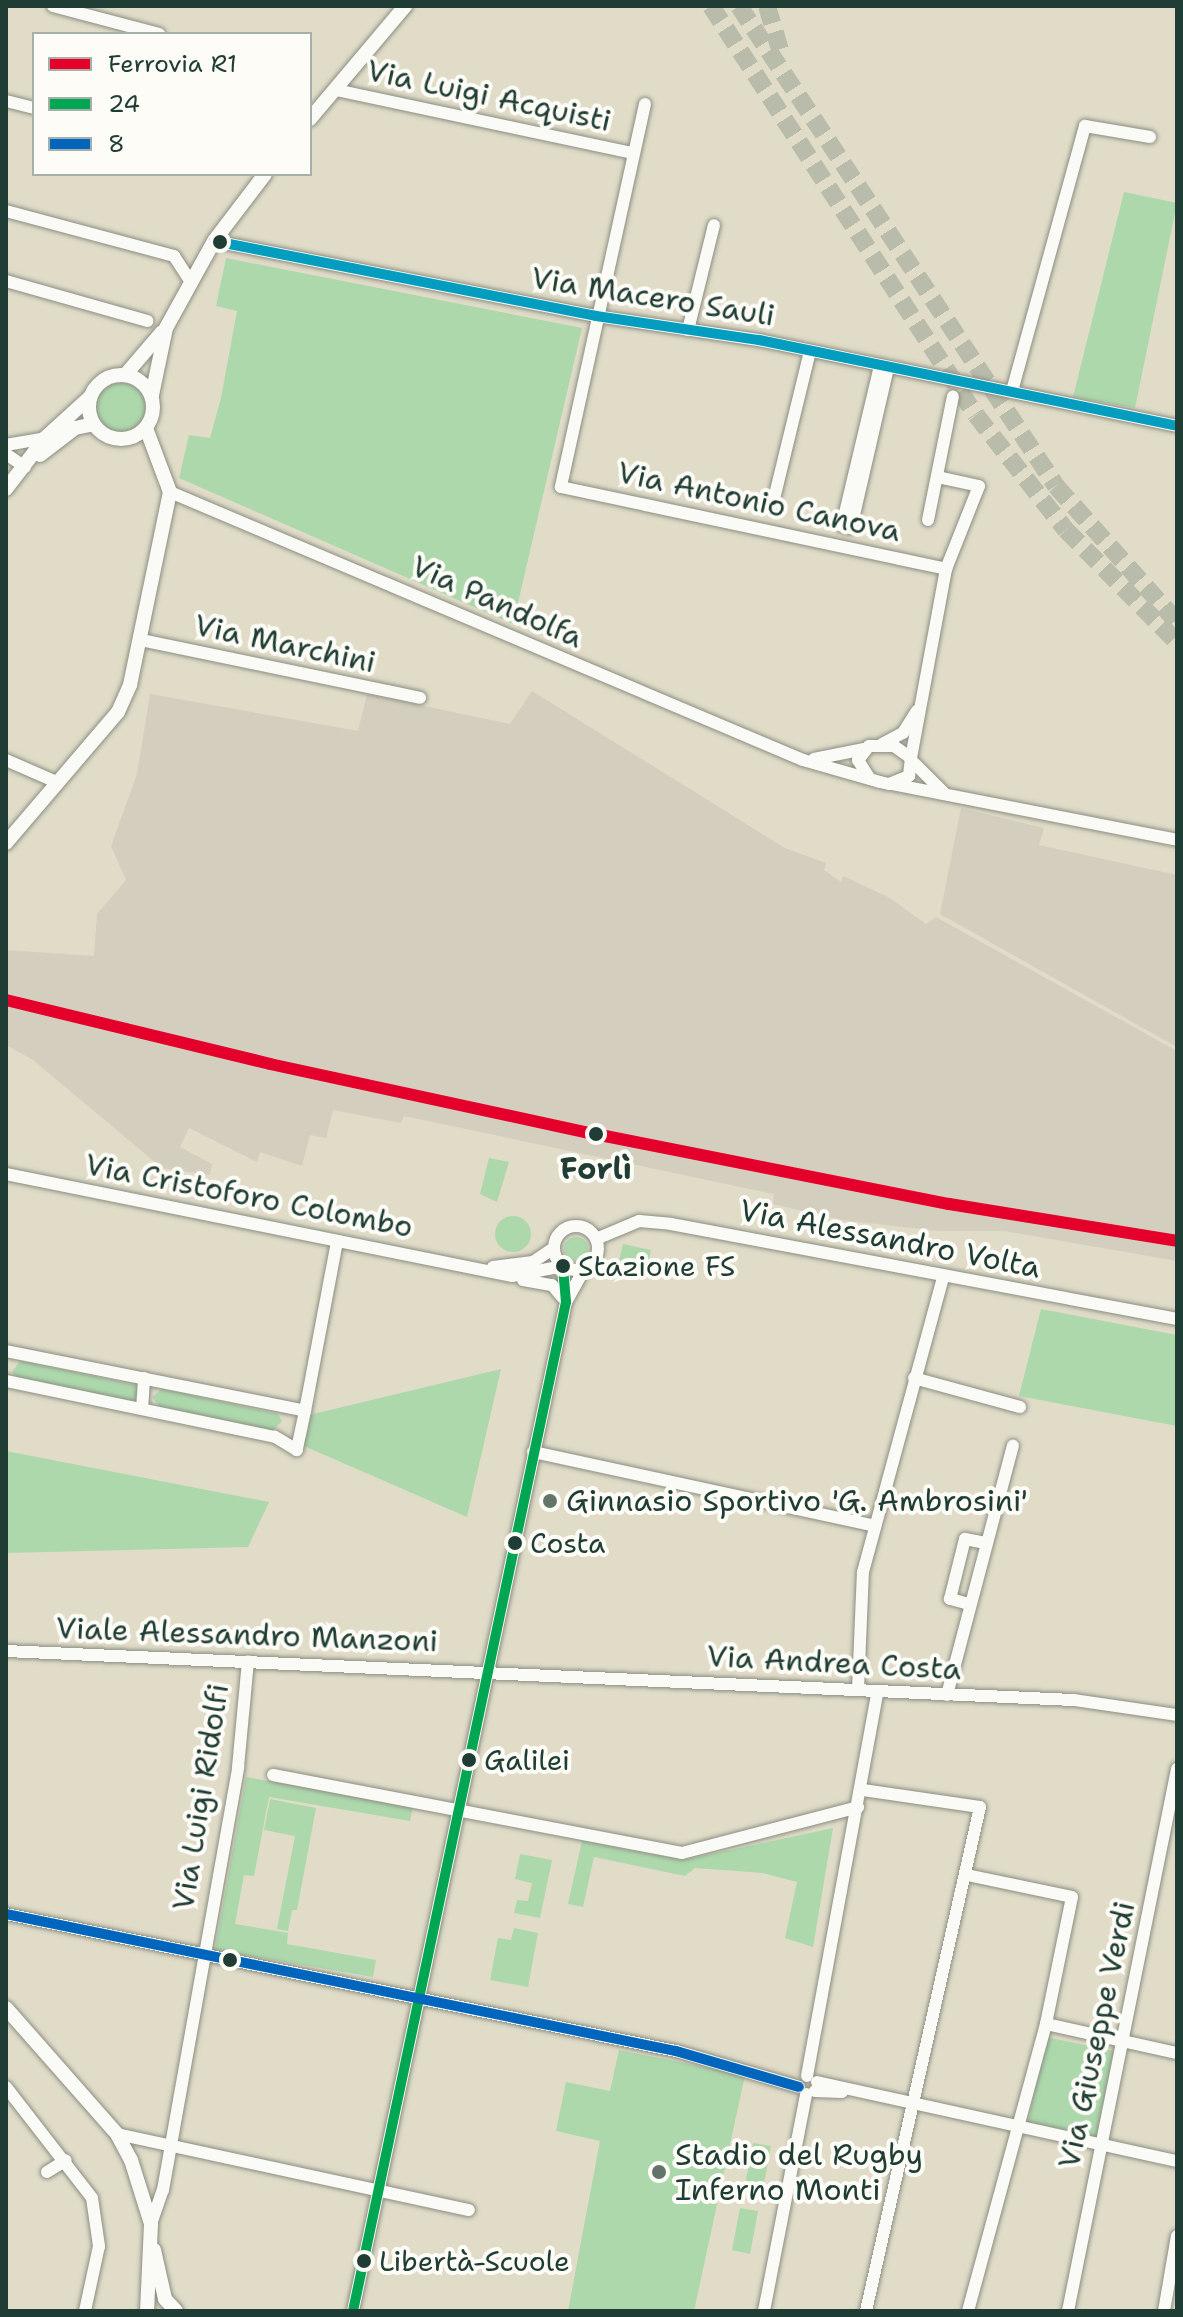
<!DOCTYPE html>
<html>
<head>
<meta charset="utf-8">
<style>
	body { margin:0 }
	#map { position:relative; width:1183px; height:2317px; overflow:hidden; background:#e0dcc8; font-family:"Shantell Sans",sans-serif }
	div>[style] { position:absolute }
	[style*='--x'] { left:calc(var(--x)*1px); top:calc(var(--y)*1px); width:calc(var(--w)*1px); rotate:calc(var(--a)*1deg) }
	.industrial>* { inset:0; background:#d4cebf }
	.green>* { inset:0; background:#add8ac }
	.round { border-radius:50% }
	.highway-tunnel>* { height:18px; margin-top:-9px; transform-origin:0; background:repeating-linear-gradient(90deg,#b9bcaa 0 18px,transparent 0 27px) }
	.roads { filter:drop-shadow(0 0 2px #8b8e82) drop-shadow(0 0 2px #8b8e82) }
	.minor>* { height:12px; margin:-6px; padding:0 6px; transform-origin:6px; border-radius:6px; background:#fafaf7 }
	.minor>.ring { margin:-6px; padding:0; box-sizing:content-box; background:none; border:12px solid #fafaf7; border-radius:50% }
	.major>* { height:14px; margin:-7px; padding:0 7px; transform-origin:7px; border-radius:7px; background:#fafaf7 }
	.major>.ring { margin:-7px; padding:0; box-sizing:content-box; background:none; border:14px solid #fafaf7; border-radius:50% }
	.bus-1>* { height:10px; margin:-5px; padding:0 5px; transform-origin:5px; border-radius:5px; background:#00a651 }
	.bus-2>* { height:10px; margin:-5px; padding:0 5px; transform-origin:5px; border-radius:5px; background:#0065bd }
	.bus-3>* { height:10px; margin:-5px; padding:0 5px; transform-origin:5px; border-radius:5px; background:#039ebf }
	.rail-1>* { height:12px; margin:-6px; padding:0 6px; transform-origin:6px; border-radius:6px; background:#e4002b }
	.dots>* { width:22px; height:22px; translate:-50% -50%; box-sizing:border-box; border:4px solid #fdfcf7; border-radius:50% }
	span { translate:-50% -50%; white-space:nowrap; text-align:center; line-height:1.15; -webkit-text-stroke:8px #fdfcf7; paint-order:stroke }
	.bus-label { font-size:28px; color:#1f3d34 }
	.left { translate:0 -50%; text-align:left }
	.street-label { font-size:30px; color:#1f3d34 }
	.stop-label { font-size:30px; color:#1f3d34; font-weight:700 }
	.poi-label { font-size:30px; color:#1f3d34 }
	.frame { position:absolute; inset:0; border:8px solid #1f3d34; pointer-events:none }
	.legend { position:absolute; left:32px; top:32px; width:280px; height:144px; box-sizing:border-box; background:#fdfcf7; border:2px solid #a4b0a9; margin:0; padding:10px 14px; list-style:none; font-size:24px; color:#1f3d34 }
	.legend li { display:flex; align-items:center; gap:16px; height:40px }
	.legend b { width:40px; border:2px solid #a4b0a9 }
</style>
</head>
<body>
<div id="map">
	<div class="industrial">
		<i style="clip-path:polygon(532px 691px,785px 848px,826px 863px,824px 870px,841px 882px,843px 876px,890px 898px,926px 924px,936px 917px,1177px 1051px,1177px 1261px,1004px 1231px,939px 1231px,841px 1220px,773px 1204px,774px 1194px,404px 1116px,401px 1123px,333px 1110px,326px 1138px,310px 1135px,302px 1166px,260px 1152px,257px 1162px,189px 1128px,180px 1147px,212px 1164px,210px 1175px,162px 1168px,33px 1060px,6px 1045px,6px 950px,94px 956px,97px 914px,126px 880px,111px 846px,137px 774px,150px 694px,358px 731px,367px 694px,510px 724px)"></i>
		<i style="clip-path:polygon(961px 808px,1044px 828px,1039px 845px,1177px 875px,1177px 1047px,940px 914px)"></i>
	</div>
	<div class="green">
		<i style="clip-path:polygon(1124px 192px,1177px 203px,1135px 408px,1073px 397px)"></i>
		<i style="clip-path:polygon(226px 258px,582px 328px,513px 624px,179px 478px,189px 435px,210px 438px,221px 398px,237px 311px,216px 306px)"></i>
		<i class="round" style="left:96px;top:383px;width:50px;height:50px"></i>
		<i style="clip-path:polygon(489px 1158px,509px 1162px,497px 1202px,480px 1194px)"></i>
		<i class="round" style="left:495px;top:1216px;width:36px;height:36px"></i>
		<i class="round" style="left:564px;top:1237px;width:24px;height:24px"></i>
		<i style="clip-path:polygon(623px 1244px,651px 1250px,645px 1280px,616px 1274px)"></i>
		<i style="clip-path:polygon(1041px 1309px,1177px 1335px,1177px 1426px,1019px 1396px)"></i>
		<i style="clip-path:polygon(20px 1361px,136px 1385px,139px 1398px,132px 1401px,19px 1380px,12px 1372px)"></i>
		<i style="clip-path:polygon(501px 1369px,467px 1517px,304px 1446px,309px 1415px)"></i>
		<i style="clip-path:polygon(162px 1389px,278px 1414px,282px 1421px,273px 1431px,160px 1407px,152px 1397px)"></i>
		<i style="clip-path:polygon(6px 1451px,269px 1502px,248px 1547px,6px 1553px)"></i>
		<i style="clip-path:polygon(246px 1777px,413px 1807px,410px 1821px,269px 1797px,254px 1876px,244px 1875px,235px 1924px,288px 1933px,287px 1944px,376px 1960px,373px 1977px,215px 1950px)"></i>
		<i style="clip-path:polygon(270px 1799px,316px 1808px,297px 1910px,292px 1910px,288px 1931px,277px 1929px,295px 1836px,264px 1830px)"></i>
		<i style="clip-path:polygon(833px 1828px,813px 1947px,785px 1938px,797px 1882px,763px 1873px,695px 1868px,685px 1876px,594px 1857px,583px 1907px,568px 1904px,582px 1841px,683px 1860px)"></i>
		<i style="clip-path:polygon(520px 1854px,552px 1860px,540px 1918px,514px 1913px,517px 1900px,528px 1901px,532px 1883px,515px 1879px)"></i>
		<i style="clip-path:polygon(514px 1928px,538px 1933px,528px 1987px,490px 1980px,498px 1938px,511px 1940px)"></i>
		<i style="clip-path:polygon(1046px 2037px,1114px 2051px,1096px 2137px,1028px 2123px)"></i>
		<i style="clip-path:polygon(619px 2050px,745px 2075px,694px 2311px,568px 2311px,600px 2141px,556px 2131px,566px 2082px,610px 2091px)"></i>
		<i style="clip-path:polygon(753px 2143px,771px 2146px,763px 2189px,745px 2185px)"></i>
		<i style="clip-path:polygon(740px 2208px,758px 2211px,750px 2254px,732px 2250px)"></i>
	</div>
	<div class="highway-tunnel">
		<i style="--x:711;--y:6;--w:487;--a:57.1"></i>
		<i style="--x:976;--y:415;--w:146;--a:52"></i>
		<i style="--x:1066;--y:530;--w:158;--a:45.3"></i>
		<i style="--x:739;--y:6;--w:575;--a:56.56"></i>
		<i style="--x:1056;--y:486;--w:182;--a:48.3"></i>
		<i style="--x:767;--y:6;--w:49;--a:73.4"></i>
	</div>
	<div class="roads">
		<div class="minor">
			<i style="--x:53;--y:6;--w:110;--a:14.8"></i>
			<i style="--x:336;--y:90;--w:303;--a:12"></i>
			<i style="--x:6;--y:101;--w:29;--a:14"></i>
			<i style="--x:645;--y:104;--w:392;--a:102.4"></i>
			<i style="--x:561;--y:487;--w:394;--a:12"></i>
			<i style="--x:6;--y:211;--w:174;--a:15"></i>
			<i style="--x:174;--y:256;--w:31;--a:57"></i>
			<i style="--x:214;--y:241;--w:389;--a:11.1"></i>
			<i style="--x:596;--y:316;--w:165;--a:8.4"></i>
			<i style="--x:759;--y:340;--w:427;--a:11.6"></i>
			<i style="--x:6;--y:281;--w:147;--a:15.8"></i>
			<i style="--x:688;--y:330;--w:108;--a:-76.1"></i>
			<i style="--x:880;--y:366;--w:164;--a:103.4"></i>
			<i style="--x:842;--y:526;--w:9;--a:13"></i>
			<i style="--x:851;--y:528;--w:164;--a:-77"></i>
			<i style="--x:1012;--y:391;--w:275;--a:-74.6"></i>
			<i style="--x:1085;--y:126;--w:66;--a:9.6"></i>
			<i style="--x:6;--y:445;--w:40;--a:-10"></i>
			<i style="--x:6;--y:454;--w:23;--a:34"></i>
			<i style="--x:170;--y:492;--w:687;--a:22.95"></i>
			<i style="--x:803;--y:760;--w:80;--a:15.9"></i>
			<i style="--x:880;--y:782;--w:9;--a:13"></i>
			<i style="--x:889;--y:784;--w:22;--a:-22"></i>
			<i style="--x:909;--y:776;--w:18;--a:-84"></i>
			<i style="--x:911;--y:758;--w:21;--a:-145"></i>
			<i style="--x:894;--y:746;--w:25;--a:180"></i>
			<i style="--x:869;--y:746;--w:18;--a:128"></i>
			<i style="--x:858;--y:760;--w:22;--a:58"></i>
			<i style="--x:773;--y:503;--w:156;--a:-76.3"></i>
			<i style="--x:928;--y:520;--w:126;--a:-78.6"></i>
			<i style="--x:141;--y:640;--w:285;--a:11.7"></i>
			<i style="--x:882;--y:744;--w:24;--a:-28"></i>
			<i style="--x:903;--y:733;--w:26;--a:-58"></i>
			<i style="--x:911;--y:758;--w:192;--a:-79.5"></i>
			<i style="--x:946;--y:569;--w:89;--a:-68.3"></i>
			<i style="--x:979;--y:486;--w:43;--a:-167.9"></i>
			<i style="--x:814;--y:759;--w:51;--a:-11.3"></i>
			<i style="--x:6;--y:760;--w:55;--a:23.7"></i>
			<i style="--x:913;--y:762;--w:44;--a:45"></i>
			<i style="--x:892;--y:784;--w:290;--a:11.1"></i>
			<i style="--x:6;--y:1174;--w:516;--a:11.4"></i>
			<i style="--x:512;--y:1276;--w:52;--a:-11.1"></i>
			<i class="ring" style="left:554px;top:1226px;width:32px;height:32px"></i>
			<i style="--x:596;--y:1239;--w:47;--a:-22.7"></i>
			<i style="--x:639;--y:1221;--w:32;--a:5"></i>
			<i style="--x:671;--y:1224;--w:515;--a:10.63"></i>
			<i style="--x:493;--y:1267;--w:40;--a:-7.1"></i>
			<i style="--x:533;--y:1262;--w:25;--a:-34"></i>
			<i style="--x:523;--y:1280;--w:29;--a:10"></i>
			<i style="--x:552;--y:1285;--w:16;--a:50"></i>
			<i style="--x:566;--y:1302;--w:38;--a:-61"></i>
			<i style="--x:6;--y:1351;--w:305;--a:11.3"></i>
			<i style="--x:305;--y:1411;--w:40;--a:102"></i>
			<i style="--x:297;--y:1450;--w:26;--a:-149"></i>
			<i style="--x:275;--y:1437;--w:275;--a:-168.2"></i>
			<i style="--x:914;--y:1378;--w:110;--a:15.3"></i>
			<i style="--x:142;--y:1409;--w:31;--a:-86"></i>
			<i style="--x:305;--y:1411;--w:173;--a:-79.3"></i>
			<i style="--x:533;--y:1452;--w:350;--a:12.2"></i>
			<i style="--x:969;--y:1604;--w:20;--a:-165"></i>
			<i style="--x:950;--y:1599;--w:62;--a:-76"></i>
			<i style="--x:965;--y:1539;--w:21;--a:11"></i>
			<i style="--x:6;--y:1651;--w:1069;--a:2.63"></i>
			<i style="--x:1074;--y:1700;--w:104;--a:8.3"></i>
			<i style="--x:858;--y:1690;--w:118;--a:-87.6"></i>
			<i style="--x:863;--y:1572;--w:306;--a:-74.8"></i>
			<i style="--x:947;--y:1695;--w:258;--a:-75.2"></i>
			<i style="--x:273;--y:1775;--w:416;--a:10.8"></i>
			<i style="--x:682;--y:1853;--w:182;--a:-14.6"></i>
			<i style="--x:863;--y:1790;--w:118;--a:8.3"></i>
			<i style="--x:980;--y:1807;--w:517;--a:102.75"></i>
			<i style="--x:967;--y:1875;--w:107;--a:11.8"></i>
			<i style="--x:1072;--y:1897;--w:130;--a:101.6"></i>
			<i style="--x:1046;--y:2024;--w:297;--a:105.2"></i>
			<i style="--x:6;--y:1914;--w:684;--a:11.56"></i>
			<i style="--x:676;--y:2051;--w:128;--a:16.3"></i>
			<i style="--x:1046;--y:2024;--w:134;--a:12.5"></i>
			<i style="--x:807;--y:2076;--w:391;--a:-79.6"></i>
			<i style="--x:817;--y:2082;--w:369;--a:12.4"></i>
			<i style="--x:6;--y:2087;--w:140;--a:52.2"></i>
			<i style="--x:92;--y:2198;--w:49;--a:81.7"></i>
			<i style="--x:99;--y:2246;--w:66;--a:102.2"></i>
			<i style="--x:815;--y:2091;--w:27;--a:2"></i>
			<i style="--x:117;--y:2134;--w:360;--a:12.2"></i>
			<i style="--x:47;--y:2172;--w:22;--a:-32"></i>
			<i style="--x:151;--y:2224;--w:36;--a:-71"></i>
			<i style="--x:163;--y:2190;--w:430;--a:-79.9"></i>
			<i style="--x:238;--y:1767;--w:106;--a:-84.6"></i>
			<i style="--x:353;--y:2311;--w:1031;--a:-78.08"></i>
			<i style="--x:566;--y:1302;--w:36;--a:-95"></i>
			<i style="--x:764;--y:2311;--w:221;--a:-79"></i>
			<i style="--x:1068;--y:2311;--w:553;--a:-78.63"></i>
			<i style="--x:1164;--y:2311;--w:76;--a:-80.2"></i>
		</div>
		<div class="major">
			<i style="--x:310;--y:119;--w:148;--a:-49.9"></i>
			<i style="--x:126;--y:374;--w:55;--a:-49.4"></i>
			<i class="ring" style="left:89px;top:375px;width:50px;height:50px"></i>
			<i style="--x:152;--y:395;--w:68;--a:-78.2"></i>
			<i style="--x:166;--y:328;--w:99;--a:-61.1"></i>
			<i style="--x:214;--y:241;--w:84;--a:-52.7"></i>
			<i style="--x:40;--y:455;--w:44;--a:-37.6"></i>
			<i style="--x:75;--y:428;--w:19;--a:-12"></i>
			<i style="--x:6;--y:489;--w:64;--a:-52.6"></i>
			<i style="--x:45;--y:438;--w:61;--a:-42.3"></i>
			<i style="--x:6;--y:843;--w:172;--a:-49.5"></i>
			<i style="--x:118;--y:712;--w:30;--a:-66"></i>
			<i style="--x:130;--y:685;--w:197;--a:-78.3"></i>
			<i style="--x:170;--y:492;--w:68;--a:-110.6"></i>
			<i style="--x:6;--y:2008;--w:168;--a:48.6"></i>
			<i style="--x:117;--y:2134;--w:30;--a:62"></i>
			<i style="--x:131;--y:2160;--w:67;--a:72.6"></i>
			<i style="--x:151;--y:2224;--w:87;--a:92.6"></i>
			<i style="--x:154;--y:2250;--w:50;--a:77.3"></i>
			<i style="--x:165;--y:2299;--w:16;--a:47"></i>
		</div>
	</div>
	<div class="bus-1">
		<i style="--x:353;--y:2311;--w:1031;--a:-78.08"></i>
		<i style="--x:566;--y:1302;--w:36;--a:-95"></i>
	</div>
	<div class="bus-2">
		<i style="--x:6;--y:1914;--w:684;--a:11.56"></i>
		<i style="--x:676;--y:2051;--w:128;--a:16.3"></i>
	</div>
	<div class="bus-3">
		<i style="--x:214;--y:241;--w:389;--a:11.1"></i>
		<i style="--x:596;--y:316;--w:165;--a:8.4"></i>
		<i style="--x:759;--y:340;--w:427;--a:11.6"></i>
	</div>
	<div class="rail-1">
		<i style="--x:6;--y:1000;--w:272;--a:13.6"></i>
		<i style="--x:270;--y:1064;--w:327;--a:12.2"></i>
		<i style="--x:590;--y:1133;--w:366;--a:11.2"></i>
		<i style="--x:949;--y:1204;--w:231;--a:9.2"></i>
	</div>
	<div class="dots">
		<i style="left:220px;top:242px;background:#1f3d34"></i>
		<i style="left:596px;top:1134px;background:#1f3d34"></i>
		<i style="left:563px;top:1266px;background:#1f3d34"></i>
		<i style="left:550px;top:1501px;background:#637568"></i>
		<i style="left:515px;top:1543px;background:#1f3d34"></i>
		<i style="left:469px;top:1760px;background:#1f3d34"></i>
		<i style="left:230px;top:1960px;background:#1f3d34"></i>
		<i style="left:659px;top:2172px;background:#637568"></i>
		<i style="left:364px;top:2261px;background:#1f3d34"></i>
	</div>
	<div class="bus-label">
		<span class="left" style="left:578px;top:1266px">Stazione FS</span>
		<span class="left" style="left:530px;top:1543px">Costa</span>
		<span class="left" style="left:484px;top:1760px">Galilei</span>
		<span class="left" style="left:379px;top:2261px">Libertà-Scuole</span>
	</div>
	<div class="street-label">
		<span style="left:489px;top:96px;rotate:12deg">Via Luigi Acquisti</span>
		<span style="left:653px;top:297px;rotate:9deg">Via Macero Sauli</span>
		<span style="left:759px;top:502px;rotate:12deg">Via Antonio Canova</span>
		<span style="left:497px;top:602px;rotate:24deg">Via Pandolfa</span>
		<span style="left:285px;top:644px;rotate:12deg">Via Marchini</span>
		<span style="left:249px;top:1196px;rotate:11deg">Via Cristoforo Colombo</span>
		<span style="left:890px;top:1239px;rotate:11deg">Via Alessandro Volta</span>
		<span style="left:247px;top:1635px;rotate:2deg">Viale Alessandro Manzoni</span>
		<span style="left:834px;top:1663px;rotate:3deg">Via Andrea Costa</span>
		<span style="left:201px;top:1797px;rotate:-81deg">Via Luigi Ridolfi</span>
		<span style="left:1097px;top:2035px;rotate:-78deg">Via Giuseppe Verdi</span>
	</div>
	<div class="stop-label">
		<span style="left:596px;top:1169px">Forlì</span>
	</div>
	<div class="poi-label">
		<span class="left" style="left:566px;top:1501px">Ginnasio Sportivo 'G. Ambrosini'</span>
		<span class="left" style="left:675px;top:2172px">Stadio del Rugby<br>Inferno Monti</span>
	</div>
	<div class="frame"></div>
	<ul class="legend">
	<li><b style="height:10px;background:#e4002b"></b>Ferrovia R1</li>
	<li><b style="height:10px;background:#00a651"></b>24</li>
	<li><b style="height:10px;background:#0065bd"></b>8</li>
	</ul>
</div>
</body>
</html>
